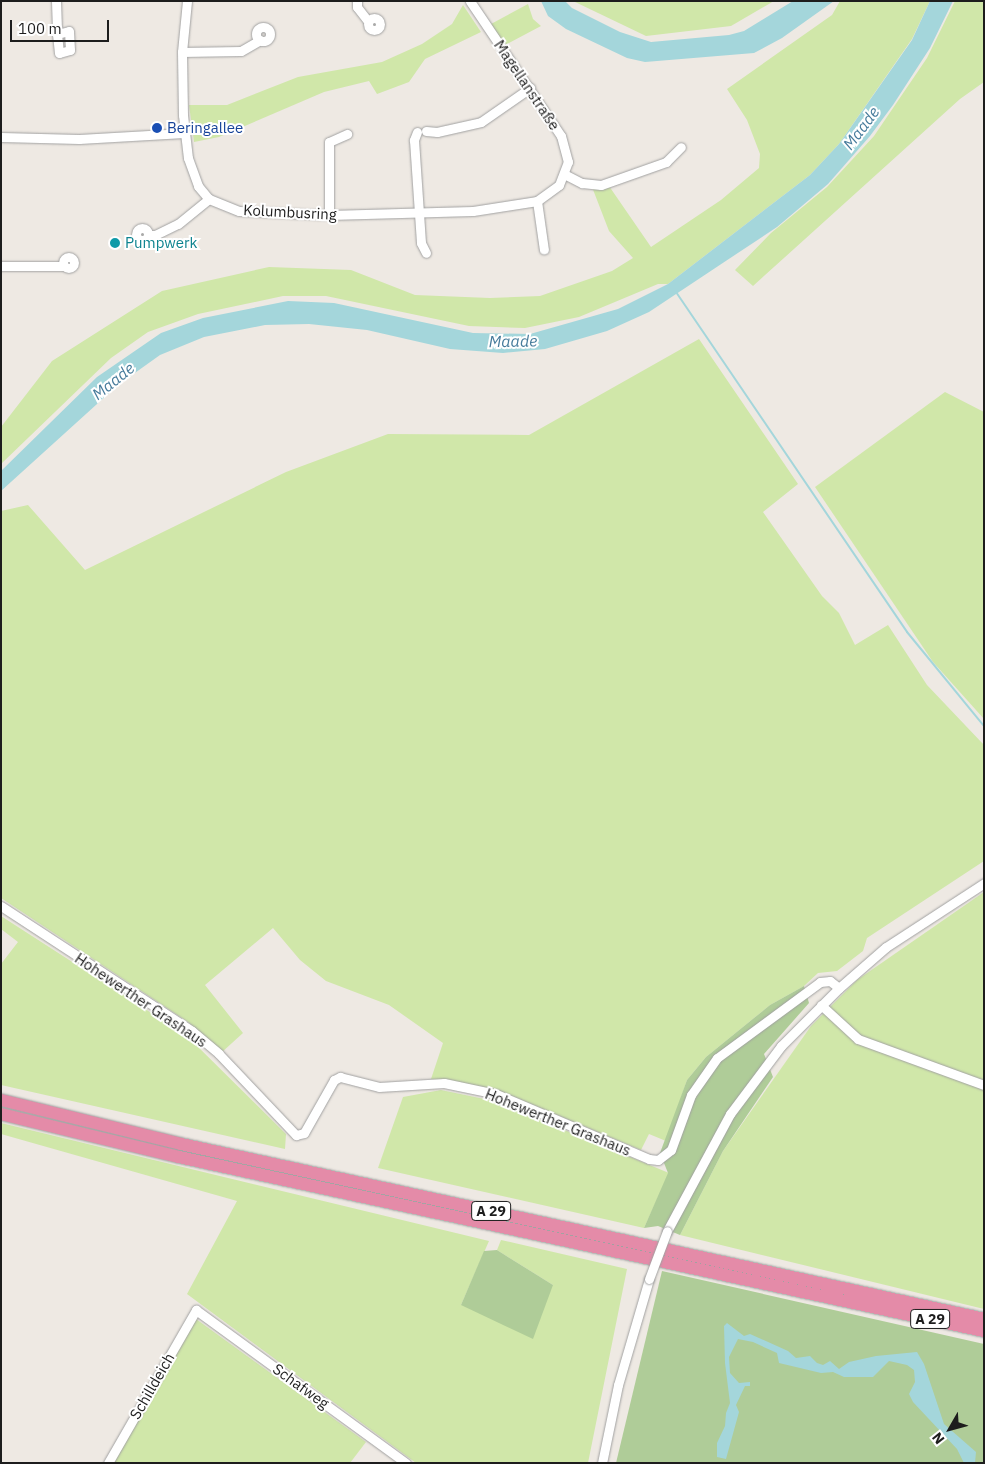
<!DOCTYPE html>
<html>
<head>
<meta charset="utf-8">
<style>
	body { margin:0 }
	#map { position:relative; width:985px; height:1464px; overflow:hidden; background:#eee9e3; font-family:"IBM Plex Sans",sans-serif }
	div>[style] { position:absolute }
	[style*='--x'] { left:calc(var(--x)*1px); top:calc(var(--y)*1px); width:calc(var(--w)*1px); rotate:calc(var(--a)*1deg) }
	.grass>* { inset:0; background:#d0e7a9 }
	.forest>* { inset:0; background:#afcc98 }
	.water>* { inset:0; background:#a4d6db }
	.stream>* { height:2px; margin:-1px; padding:0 1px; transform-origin:1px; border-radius:1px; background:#a4d6db }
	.roads { filter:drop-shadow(0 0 1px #a1a1a1) drop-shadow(0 0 1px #a1a1a1) }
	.minor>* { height:9px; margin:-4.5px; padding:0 4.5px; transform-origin:4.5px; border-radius:4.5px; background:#fff }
	.minor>.ring { margin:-4.5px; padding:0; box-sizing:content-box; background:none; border:9px solid #fff; border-radius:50% }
	.highway>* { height:12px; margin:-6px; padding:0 6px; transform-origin:6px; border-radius:6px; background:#e48ba8 }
	.bridges { filter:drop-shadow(0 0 1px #a1a1a1) drop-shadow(0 0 1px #a1a1a1) }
	.minor-bridge>* { height:9px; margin:-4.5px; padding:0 4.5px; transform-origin:4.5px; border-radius:4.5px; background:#fff }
	.dots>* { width:14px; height:14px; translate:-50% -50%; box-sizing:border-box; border:2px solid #fff; border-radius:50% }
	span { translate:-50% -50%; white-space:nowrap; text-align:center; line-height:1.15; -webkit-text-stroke:4px #fff; paint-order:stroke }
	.shield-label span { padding:1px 4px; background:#fff; border:1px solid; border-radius:4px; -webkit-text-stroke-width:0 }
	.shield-label { font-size:14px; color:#1d1d1d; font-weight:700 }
	.street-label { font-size:15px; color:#1d1d1d }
	.transit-label { font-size:15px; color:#164399 }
	.left { translate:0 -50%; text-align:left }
	.culture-label { font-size:15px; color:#0d838f }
	.water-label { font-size:16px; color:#467b9b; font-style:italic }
	.frame { position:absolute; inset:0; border:2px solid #1d1d1d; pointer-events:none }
	.north { position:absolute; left:925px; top:1404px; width:50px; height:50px; -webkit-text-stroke:4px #fff; paint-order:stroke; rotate:232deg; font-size:14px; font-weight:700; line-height:20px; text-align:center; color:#1d1d1d }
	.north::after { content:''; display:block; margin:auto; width:18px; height:22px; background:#1d1d1d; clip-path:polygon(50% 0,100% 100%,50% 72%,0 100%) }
	.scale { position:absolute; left:10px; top:20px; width:99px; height:22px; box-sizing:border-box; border:2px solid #1d1d1d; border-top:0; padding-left:6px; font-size:15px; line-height:18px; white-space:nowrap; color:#1d1d1d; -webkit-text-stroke:4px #fff; paint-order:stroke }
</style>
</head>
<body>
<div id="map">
	<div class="grass">
		<i style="clip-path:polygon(573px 1px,774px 1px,731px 26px,646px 36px)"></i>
		<i style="clip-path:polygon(840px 1px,930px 1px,912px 39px,839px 144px,810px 175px,668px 284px,658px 284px,579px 317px,525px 328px,469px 326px,326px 296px,283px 296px,198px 314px,148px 332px,111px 358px,1px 464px,1px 427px,52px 361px,162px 291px,269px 267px,351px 270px,415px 295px,490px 298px,540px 296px,612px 271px,633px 258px,609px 231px,592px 187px,609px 186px,651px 247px,721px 200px,759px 168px,760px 154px,747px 120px,727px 89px,832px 15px)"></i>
		<i style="clip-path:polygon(955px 1px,984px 1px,984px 82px,960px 99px,753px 286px,735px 270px,771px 233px,827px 187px,874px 136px,927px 58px)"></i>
		<i style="clip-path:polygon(528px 4px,533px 19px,541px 26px,505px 45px,491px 24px)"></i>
		<i style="clip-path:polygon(463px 5px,481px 32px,425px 59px,409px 82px,377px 94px,369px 81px,324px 92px,219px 137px,194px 142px,193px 134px,198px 133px,197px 127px,192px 127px,189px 105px,227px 105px,298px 77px,382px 62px,422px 44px,452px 24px)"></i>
		<i style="clip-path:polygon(699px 339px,798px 484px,763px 512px,822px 596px,839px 613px,855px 645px,888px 625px,927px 685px,984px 745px,984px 861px,867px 938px,863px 951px,837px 971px,818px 973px,804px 986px,770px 1005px,706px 1057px,687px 1080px,666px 1141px,649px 1134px,641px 1150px,497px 1090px,431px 1079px,443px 1043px,389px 1005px,326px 981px,300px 960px,273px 928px,205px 985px,243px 1033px,221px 1053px,188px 1022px,1px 898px,1px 511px,28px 505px,85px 570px,286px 472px,388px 434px,529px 435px)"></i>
		<i style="clip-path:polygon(945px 392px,984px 412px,984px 719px,933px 662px,815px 487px)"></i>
		<i style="clip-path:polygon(984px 892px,984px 1309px,680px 1235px,723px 1151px,811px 1026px,857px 980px)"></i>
		<i style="clip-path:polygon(1px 916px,187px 1036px,286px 1134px,285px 1149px,1px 1085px,1px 964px,18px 942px,1px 929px)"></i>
		<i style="clip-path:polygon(441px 1090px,494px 1101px,669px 1173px,644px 1228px,378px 1168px,403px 1097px)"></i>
		<i style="clip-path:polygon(1px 1123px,489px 1241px,461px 1305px,553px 1285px,497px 1250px,501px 1240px,627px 1269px,588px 1463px,416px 1463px,187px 1294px,237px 1201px,1px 1134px)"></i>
		<i style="clip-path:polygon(196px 1319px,366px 1442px,350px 1463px,110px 1463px)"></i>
	</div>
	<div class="forest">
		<i style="clip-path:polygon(804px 986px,809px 1003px,764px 1054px,773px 1077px,723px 1151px,680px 1235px,658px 1226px,644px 1228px,668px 1173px,660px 1153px,687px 1080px,706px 1057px,770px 1005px)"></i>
		<i style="clip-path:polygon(497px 1250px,553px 1285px,533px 1339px,461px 1305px,484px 1251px)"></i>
		<i style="clip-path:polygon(662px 1271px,984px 1344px,984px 1463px,616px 1463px)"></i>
	</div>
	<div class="water">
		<i style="clip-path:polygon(541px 1px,565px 1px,572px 8px,620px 32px,651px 42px,729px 35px,744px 31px,793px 1px,834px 1px,782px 38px,754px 53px,645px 62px,627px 58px,566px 29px,548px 16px)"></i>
		<i style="clip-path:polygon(930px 1px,953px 1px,930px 48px,893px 105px,870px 136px,828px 184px,777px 227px,649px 312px,607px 331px,545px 349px,503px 353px,450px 349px,367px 330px,309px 324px,265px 325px,204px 337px,160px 355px,118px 385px,1px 491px,1px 471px,97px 377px,161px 333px,203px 318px,288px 301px,334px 303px,473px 333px,530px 334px,618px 309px,668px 284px,810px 175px,839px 144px,912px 40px)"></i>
		<i style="clip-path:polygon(727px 1323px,744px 1336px,750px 1334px,788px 1351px,796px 1358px,810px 1356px,817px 1363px,823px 1365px,830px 1361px,839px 1369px,849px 1362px,876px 1356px,917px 1352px,924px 1364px,944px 1424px,976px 1452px,975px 1463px,964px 1463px,957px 1449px,913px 1402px,909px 1394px,915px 1382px,914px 1370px,907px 1365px,889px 1361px,873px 1377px,844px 1377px,833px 1372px,821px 1373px,779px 1363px,777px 1353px,753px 1342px,738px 1339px,729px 1357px,730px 1373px,739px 1383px,750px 1382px,750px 1386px,745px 1386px,736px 1405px,739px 1412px,726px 1459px,717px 1457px,717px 1443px,725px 1426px,726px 1413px,730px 1403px,725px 1363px,724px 1326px)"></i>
	</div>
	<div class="stream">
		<i style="--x:676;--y:292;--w:411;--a:55.8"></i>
		<i style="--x:907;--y:632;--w:122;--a:50.7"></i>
	</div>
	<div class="roads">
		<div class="minor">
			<i style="--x:56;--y:1;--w:33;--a:88"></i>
			<i style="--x:187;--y:1;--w:51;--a:95.6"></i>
			<i style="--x:182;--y:52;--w:63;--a:89.1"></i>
			<i style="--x:183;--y:115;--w:43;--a:83.4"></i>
			<i style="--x:188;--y:158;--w:30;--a:70"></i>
			<i style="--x:198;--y:186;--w:17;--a:50"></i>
			<i style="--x:209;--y:199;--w:32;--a:22"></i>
			<i style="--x:239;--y:211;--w:90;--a:2.5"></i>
			<i style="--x:329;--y:215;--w:144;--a:-1.6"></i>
			<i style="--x:473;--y:211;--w:65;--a:-8.9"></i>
			<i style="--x:537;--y:201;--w:27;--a:-36"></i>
			<i style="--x:559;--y:185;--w:25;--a:-69"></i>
			<i style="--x:568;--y:162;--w:27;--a:-105"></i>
			<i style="--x:561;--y:136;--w:163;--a:-124"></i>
			<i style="--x:357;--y:1;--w:6;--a:90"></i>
			<i style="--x:357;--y:7;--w:18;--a:52"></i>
			<i class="ring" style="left:368px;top:18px;width:3px;height:3px"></i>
			<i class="ring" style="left:256px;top:27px;width:5px;height:5px"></i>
			<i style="--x:69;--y:31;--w:19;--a:87"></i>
			<i style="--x:70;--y:50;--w:11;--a:165"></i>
			<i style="--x:59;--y:53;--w:19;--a:-96"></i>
			<i style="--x:57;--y:34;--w:12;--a:-14"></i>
			<i style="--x:182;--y:52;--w:59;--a:-1"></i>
			<i style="--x:241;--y:51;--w:22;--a:-30"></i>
			<i style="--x:426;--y:131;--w:11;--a:5"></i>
			<i style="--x:437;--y:132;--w:45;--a:-12.8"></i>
			<i style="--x:481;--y:122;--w:60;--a:-34.8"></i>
			<i style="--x:417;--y:132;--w:9;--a:111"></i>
			<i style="--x:414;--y:140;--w:103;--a:86.1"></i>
			<i style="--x:421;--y:243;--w:11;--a:63"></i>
			<i style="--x:1;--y:137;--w:78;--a:1.5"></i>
			<i style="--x:79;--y:139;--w:105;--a:-3.3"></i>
			<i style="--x:566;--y:175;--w:18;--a:27"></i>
			<i style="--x:582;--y:183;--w:19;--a:6"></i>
			<i style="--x:601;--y:185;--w:69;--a:-19.5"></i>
			<i style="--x:666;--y:162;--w:21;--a:-45"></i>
			<i style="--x:537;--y:201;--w:49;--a:81.9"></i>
			<i style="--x:329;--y:215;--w:73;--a:-90"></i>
			<i style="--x:329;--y:142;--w:20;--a:-24"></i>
			<i class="ring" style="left:136px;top:228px;width:3px;height:3px"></i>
			<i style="--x:148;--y:235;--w:7;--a:0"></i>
			<i style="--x:155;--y:235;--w:25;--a:-26"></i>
			<i style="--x:178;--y:224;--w:40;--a:-39"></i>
			<i class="ring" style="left:63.5px;top:257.5px;width:2px;height:2px"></i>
			<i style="--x:1;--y:266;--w:63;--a:0"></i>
			<i style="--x:1;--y:906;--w:228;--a:33.2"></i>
			<i style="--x:192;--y:1031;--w:35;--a:40"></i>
			<i style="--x:219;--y:1054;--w:112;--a:46.5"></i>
			<i style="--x:296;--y:1135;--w:8;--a:-14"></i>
			<i style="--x:304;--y:1133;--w:61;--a:-60.5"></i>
			<i style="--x:334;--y:1080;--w:7;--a:-27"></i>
			<i style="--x:340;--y:1077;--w:40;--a:14.4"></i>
			<i style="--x:379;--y:1087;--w:65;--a:-3.5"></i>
			<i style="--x:444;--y:1083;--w:53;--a:11.9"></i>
			<i style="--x:496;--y:1094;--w:166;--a:23"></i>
			<i style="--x:649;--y:1159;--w:9;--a:6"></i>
			<i style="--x:658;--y:1160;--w:16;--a:-38"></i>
			<i style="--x:671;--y:1150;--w:59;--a:-70"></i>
			<i style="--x:691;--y:1095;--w:45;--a:-54.9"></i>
			<i style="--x:717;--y:1058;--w:128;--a:-36.4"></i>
			<i style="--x:820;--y:982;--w:10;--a:-6"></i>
			<i style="--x:830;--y:981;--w:11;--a:38"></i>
			<i style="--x:821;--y:1005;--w:50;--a:42.6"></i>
			<i style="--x:858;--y:1039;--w:134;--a:20.1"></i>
			<i style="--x:667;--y:1231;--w:133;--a:-61.7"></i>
			<i style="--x:730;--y:1114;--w:85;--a:-53.1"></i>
			<i style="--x:781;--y:1046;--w:82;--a:-45"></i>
			<i style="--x:839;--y:988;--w:62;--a:-41.1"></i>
			<i style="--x:886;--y:947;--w:117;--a:-33.1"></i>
			<i style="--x:108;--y:1463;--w:177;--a:-60.1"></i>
			<i style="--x:196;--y:1310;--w:260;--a:36.1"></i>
			<i style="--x:602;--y:1463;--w:80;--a:-78.4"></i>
			<i style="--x:618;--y:1385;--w:110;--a:-73.7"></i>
		</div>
		<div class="highway">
			<i style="--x:1;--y:1100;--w:185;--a:13.7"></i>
			<i style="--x:181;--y:1144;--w:822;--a:12.29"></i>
			<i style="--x:1;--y:1114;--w:183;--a:13.6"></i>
			<i style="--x:179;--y:1157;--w:824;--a:12.2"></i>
		</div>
	</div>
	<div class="bridges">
		<div class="minor-bridge">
			<i style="--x:649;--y:1279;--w:51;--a:-69.4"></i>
		</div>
	</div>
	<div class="dots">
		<i style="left:157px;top:128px;background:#1a4fb4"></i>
		<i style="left:115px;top:243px;background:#0f9aa8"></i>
	</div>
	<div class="shield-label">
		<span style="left:491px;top:1211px">A 29</span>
		<span style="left:930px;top:1319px">A 29</span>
	</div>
	<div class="street-label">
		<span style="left:527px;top:85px;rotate:56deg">Magellanstraße</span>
		<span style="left:290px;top:212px;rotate:3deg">Kolumbusring</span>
		<span style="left:141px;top:1000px;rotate:34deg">Hohewerther Grashaus</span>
		<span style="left:558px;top:1122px;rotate:22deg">Hohewerther Grashaus</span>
		<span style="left:152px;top:1386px;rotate:-60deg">Schilldeich</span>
		<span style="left:301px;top:1386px;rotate:36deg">Schafweg</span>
	</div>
	<div class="transit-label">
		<span class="left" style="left:167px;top:128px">Beringallee</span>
	</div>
	<div class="culture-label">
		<span class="left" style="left:125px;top:243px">Pumpwerk</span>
	</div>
	<div class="water-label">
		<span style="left:861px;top:128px;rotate:-53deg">Maade</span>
		<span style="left:513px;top:341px;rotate:-1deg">Maade</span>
		<span style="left:113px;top:381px;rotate:-39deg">Maade</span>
	</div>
	<div class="frame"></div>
	<div class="north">N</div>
	<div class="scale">100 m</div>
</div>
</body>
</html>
